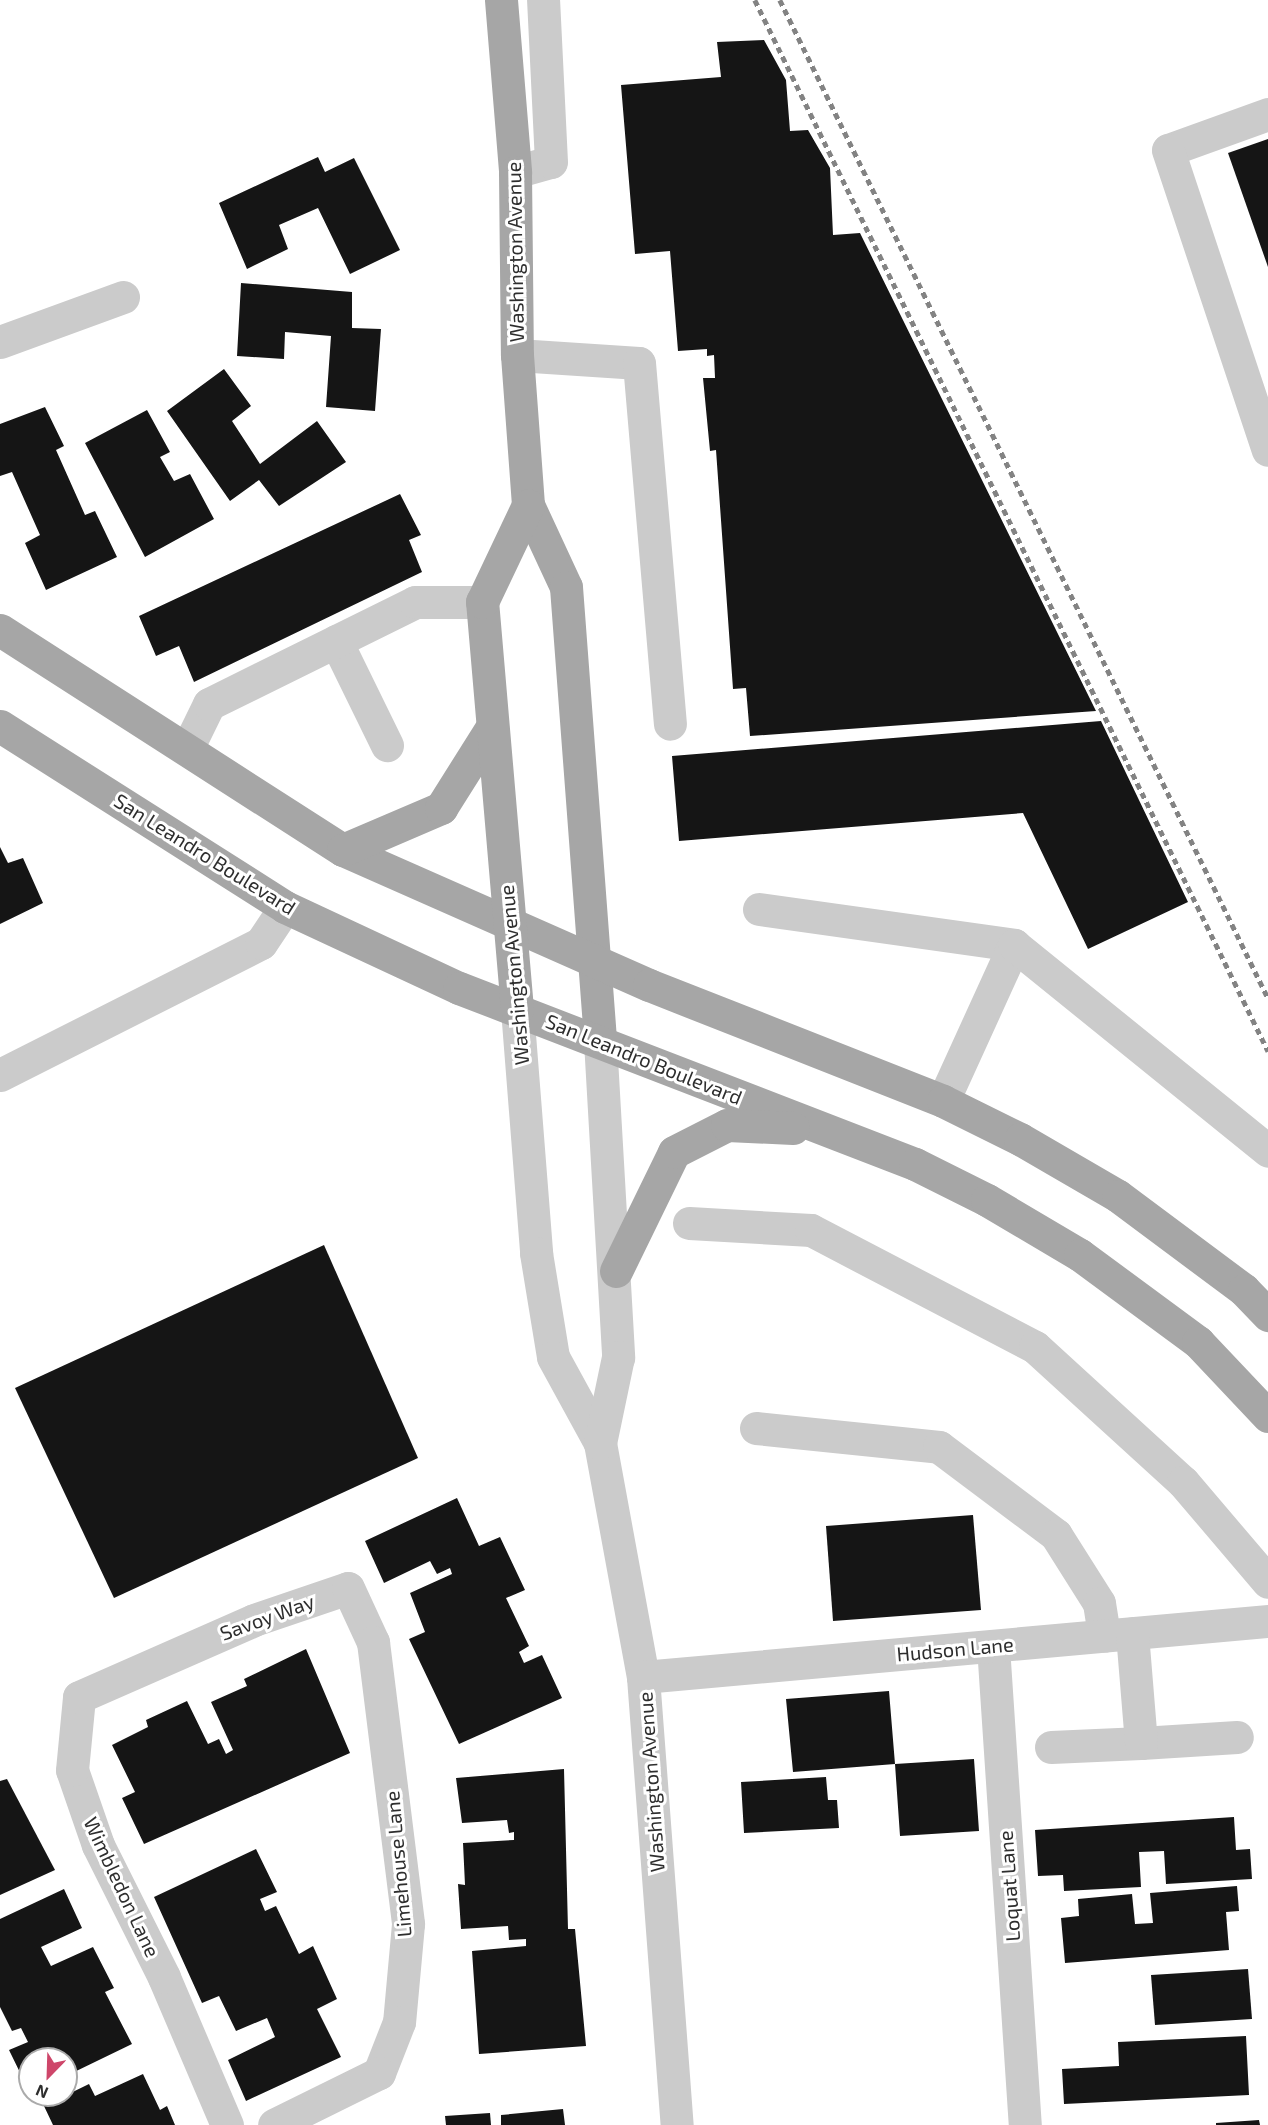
<!DOCTYPE html>
<html>
<head>
<meta charset="utf-8">
<style>
	body { margin:0 }
	#map { position:relative; width:1268px; height:2125px; overflow:hidden; background:#fff; font-family:"Exo 2",sans-serif }
	div>[style] { position:absolute }
	[style*='--x'] { left:calc(var(--x)*1px); top:calc(var(--y)*1px); width:calc(var(--w)*1px); rotate:calc(var(--a)*1deg) }
	.building>* { inset:0; background:#151515 }
	.minor>* { height:33px; margin:-16.5px; padding:0 16.5px; transform-origin:16.5px; border-radius:16.5px; background:#cbcbcb }
	.major>* { height:33px; margin:-16.5px; padding:0 16.5px; transform-origin:16.5px; border-radius:16.5px; background:#a6a6a6 }
	.rail>* { height:4.5px; margin-top:-2.25px; transform-origin:0; background:repeating-linear-gradient(90deg,#838383 0 6px,transparent 0 10.5px) }
	span { translate:-50% -50%; white-space:nowrap; text-align:center; line-height:1.15; -webkit-text-stroke:6px #fff; paint-order:stroke }
	.street-label { font-size:20px; color:#2e2e2e }
	.north { position:absolute; left:18px; top:2047px; width:60px; height:60px; box-sizing:border-box; background:#fff; border:2px solid #ababab; border-radius:50%; rotate:203deg; font-size:16px; font-weight:700; line-height:24px; text-align:center; color:#2e2e2e }
	.north::after { content:''; display:block; margin:auto; width:21px; height:27px; background:#ce466a; clip-path:polygon(50% 0,100% 100%,50% 72%,0 100%) }
</style>
</head>
<body>
<div id="map">
	<div class="building">
		<i style="clip-path:polygon(764px 40px,786px 80px,790px 131px,808px 130px,830px 168px,833px 235px,860px 233px,1096px 711px,750px 736px,746px 688px,733px 689px,716px 450px,710px 451px,703px 378px,715px 378px,714px 355px,707px 356px,707px 349px,678px 351px,670px 251px,635px 254px,621px 85px,721px 77px,717px 42px)"></i>
		<i style="clip-path:polygon(1268px 139px,1268px 267px,1228px 153px)"></i>
		<i style="clip-path:polygon(318px 157px,325px 172px,354px 158px,400px 250px,350px 274px,318px 208px,279px 225px,288px 249px,247px 269px,219px 203px)"></i>
		<i style="clip-path:polygon(241px 283px,352px 292px,352px 328px,381px 329px,375px 411px,326px 407px,331px 336px,285px 332px,284px 359px,237px 356px)"></i>
		<i style="clip-path:polygon(224px 369px,251px 406px,232px 421px,260px 464px,317px 421px,346px 462px,279px 506px,259px 480px,230px 501px,167px 411px)"></i>
		<i style="clip-path:polygon(45px 407px,64px 446px,56px 450px,85px 515px,95px 511px,117px 557px,46px 590px,25px 543px,40px 535px,12px 472px,0 476px,0 424px)"></i>
		<i style="clip-path:polygon(147px 410px,170px 452px,160px 457px,174px 481px,190px 474px,214px 519px,145px 557px,85px 443px)"></i>
		<i style="clip-path:polygon(400px 494px,421px 535px,409px 540px,422px 572px,194px 682px,179px 646px,156px 656px,139px 616px)"></i>
		<i style="clip-path:polygon(1101px 721px,1188px 902px,1088px 949px,1023px 813px,679px 841px,672px 756px)"></i>
		<i style="clip-path:polygon(0 847px,8px 863px,23px 858px,43px 903px,0 924px)"></i>
		<i style="clip-path:polygon(324px 1245px,418px 1458px,114px 1598px,15px 1388px)"></i>
		<i style="clip-path:polygon(457px 1498px,479px 1546px,500px 1537px,525px 1590px,506px 1598px,529px 1646px,519px 1652px,524px 1663px,542px 1655px,562px 1698px,459px 1744px,409px 1639px,425px 1632px,410px 1593px,452px 1574px,450px 1568px,437px 1574px,430px 1561px,384px 1583px,365px 1541px)"></i>
		<i style="clip-path:polygon(973px 1515px,981px 1610px,833px 1621px,826px 1526px)"></i>
		<i style="clip-path:polygon(306px 1649px,350px 1753px,144px 1844px,122px 1798px,135px 1792px,112px 1745px,148px 1727px,146px 1720px,187px 1701px,208px 1744px,219px 1739px,226px 1754px,233px 1750px,211px 1702px,247px 1686px,244px 1679px)"></i>
		<i style="clip-path:polygon(889px 1691px,895px 1764px,974px 1759px,979px 1831px,900px 1836px,895px 1764px,793px 1772px,786px 1699px)"></i>
		<i style="clip-path:polygon(564px 1769px,568px 1929px,575px 1929px,586px 2046px,479px 2054px,472px 1951px,526px 1946px,526px 1939px,509px 1940px,508px 1926px,461px 1929px,458px 1884px,465px 1885px,463px 1843px,514px 1840px,514px 1832px,509px 1833px,507px 1820px,462px 1823px,456px 1778px)"></i>
		<i style="clip-path:polygon(826px 1777px,828px 1800px,837px 1800px,839px 1828px,744px 1833px,741px 1782px)"></i>
		<i style="clip-path:polygon(7px 1779px,55px 1870px,0 1895px,0 1781px)"></i>
		<i style="clip-path:polygon(1234px 1817px,1236px 1850px,1250px 1849px,1252px 1879px,1166px 1884px,1164px 1851px,1139px 1852px,1141px 1887px,1064px 1891px,1063px 1875px,1038px 1876px,1035px 1830px)"></i>
		<i style="clip-path:polygon(256px 1849px,277px 1892px,260px 1899px,265px 1911px,276px 1906px,299px 1954px,313px 1946px,337px 1999px,317px 2009px,341px 2057px,246px 2101px,228px 2060px,275px 2037px,267px 2018px,236px 2031px,219px 1996px,202px 2003px,154px 1897px)"></i>
		<i style="clip-path:polygon(1237px 1886px,1239px 1911px,1226px 1912px,1229px 1950px,1065px 1963px,1061px 1918px,1079px 1916px,1078px 1899px,1132px 1894px,1135px 1924px,1153px 1923px,1150px 1893px)"></i>
		<i style="clip-path:polygon(64px 1889px,82px 1928px,41px 1947px,51px 1966px,93px 1947px,114px 1988px,105px 1992px,132px 2044px,66px 2076px,66px 2059px,30px 2059px,30px 2093px,9px 2050px,28px 2042px,21px 2028px,12px 2031px,0 2007px,0 1919px)"></i>
		<i style="clip-path:polygon(1248px 1969px,1252px 2019px,1155px 2025px,1151px 1975px)"></i>
		<i style="clip-path:polygon(1246px 2036px,1249px 2095px,1064px 2104px,1062px 2069px,1119px 2066px,1118px 2042px)"></i>
		<i style="clip-path:polygon(143px 2074px,160px 2110px,167px 2106px,175px 2125px,53px 2125px,44px 2106px,89px 2084px,95px 2096px)"></i>
		<i style="clip-path:polygon(563px 2109px,565px 2125px,501px 2125px,501px 2115px)"></i>
		<i style="clip-path:polygon(490px 2113px,491px 2125px,446px 2125px,445px 2116px)"></i>
		<i style="clip-path:polygon(1259px 2120px,1260px 2125px,1216px 2125px,1216px 2123px)"></i>
	</div>
	<div class="minor">
		<i style="--x:1268;--y:114;--w:106;--a:160.2"></i>
		<i style="--x:1168;--y:150;--w:316;--a:71.6"></i>
		<i style="--x:515;--y:172;--w:37;--a:-16"></i>
		<i style="--x:551;--y:162;--w:162;--a:-92.8"></i>
		<i style="--x:0;--y:342;--w:131;--a:-20.1"></i>
		<i style="--x:517;--y:355;--w:122;--a:3.8"></i>
		<i style="--x:639;--y:363;--w:362;--a:85.1"></i>
		<i style="--x:336;--y:641;--w:116;--a:63.9"></i>
		<i style="--x:187;--y:749;--w:50;--a:-63.9"></i>
		<i style="--x:209;--y:704;--w:230;--a:-26.3"></i>
		<i style="--x:415;--y:602;--w:67;--a:0"></i>
		<i style="--x:759;--y:909;--w:258;--a:8"></i>
		<i style="--x:1014;--y:945;--w:171;--a:114.5"></i>
		<i style="--x:1014;--y:945;--w:327;--a:39"></i>
		<i style="--x:517;--y:1009;--w:245;--a:85.5"></i>
		<i style="--x:536;--y:1253;--w:105;--a:80.7"></i>
		<i style="--x:553;--y:1357;--w:98;--a:61.3"></i>
		<i style="--x:600;--y:1443;--w:238;--a:79.6"></i>
		<i style="--x:643;--y:1677;--w:449;--a:85.7"></i>
		<i style="--x:600;--y:1041;--w:317;--a:86.7"></i>
		<i style="--x:618;--y:1357;--w:88;--a:101.8"></i>
		<i style="--x:0;--y:1075;--w:292;--a:-26.8"></i>
		<i style="--x:261;--y:943;--w:43;--a:-56.3"></i>
		<i style="--x:689;--y:1223;--w:122;--a:3.3"></i>
		<i style="--x:811;--y:1230;--w:253;--a:27.6"></i>
		<i style="--x:1035;--y:1347;--w:200;--a:42.4"></i>
		<i style="--x:1183;--y:1482;--w:131;--a:49.6"></i>
		<i style="--x:756;--y:1428;--w:184;--a:5.9"></i>
		<i style="--x:939;--y:1447;--w:146;--a:36.9"></i>
		<i style="--x:1056;--y:1535;--w:80;--a:57.7"></i>
		<i style="--x:1099;--y:1603;--w:33;--a:81"></i>
		<i style="--x:993;--y:1646;--w:480;--a:86.2"></i>
		<i style="--x:643;--y:1677;--w:628;--a:-5.12"></i>
		<i style="--x:1141;--y:1743;--w:96;--a:-3.6"></i>
		<i style="--x:1051;--y:1747;--w:90;--a:-2.5"></i>
		<i style="--x:1141;--y:1743;--w:110;--a:-94.7"></i>
		<i style="--x:227;--y:2125;--w:161;--a:-113.1"></i>
		<i style="--x:164;--y:1977;--w:148;--a:-116.6"></i>
		<i style="--x:98;--y:1845;--w:79;--a:-109.1"></i>
		<i style="--x:72;--y:1770;--w:73;--a:-84.5"></i>
		<i style="--x:79;--y:1697;--w:191;--a:-23.7"></i>
		<i style="--x:254;--y:1620;--w:99;--a:-18.8"></i>
		<i style="--x:348;--y:1588;--w:60;--a:65.2"></i>
		<i style="--x:373;--y:1642;--w:284;--a:82.9"></i>
		<i style="--x:408;--y:1924;--w:98;--a:95.2"></i>
		<i style="--x:399;--y:2022;--w:55;--a:111.4"></i>
		<i style="--x:379;--y:2073;--w:117;--a:153.7"></i>
	</div>
	<div class="major">
		<i style="--x:501;--y:0;--w:173;--a:85.3"></i>
		<i style="--x:515;--y:172;--w:183;--a:89.4"></i>
		<i style="--x:517;--y:355;--w:150;--a:85.8"></i>
		<i style="--x:528;--y:505;--w:90;--a:65.1"></i>
		<i style="--x:566;--y:587;--w:455;--a:85.7"></i>
		<i style="--x:0;--y:630;--w:407;--a:32.7"></i>
		<i style="--x:343;--y:850;--w:334;--a:23.8"></i>
		<i style="--x:649;--y:985;--w:316;--a:21.5"></i>
		<i style="--x:943;--y:1101;--w:86;--a:26.3"></i>
		<i style="--x:1020;--y:1139;--w:113;--a:30.2"></i>
		<i style="--x:1118;--y:1196;--w:157;--a:36.7"></i>
		<i style="--x:1244;--y:1290;--w:35;--a:46"></i>
		<i style="--x:0;--y:726;--w:338;--a:32.4"></i>
		<i style="--x:285;--y:907;--w:192;--a:25"></i>
		<i style="--x:459;--y:988;--w:489;--a:21.1"></i>
		<i style="--x:915;--y:1164;--w:80;--a:26.6"></i>
		<i style="--x:987;--y:1200;--w:108;--a:30.6"></i>
		<i style="--x:1080;--y:1255;--w:147;--a:36.4"></i>
		<i style="--x:1198;--y:1342;--w:102;--a:46.6"></i>
		<i style="--x:343;--y:850;--w:107;--a:-23.2"></i>
		<i style="--x:441;--y:808;--w:96;--a:-57.8"></i>
		<i style="--x:517;--y:1009;--w:409;--a:-94.9"></i>
		<i style="--x:482;--y:602;--w:107;--a:-64.6"></i>
		<i style="--x:616;--y:1271;--w:132;--a:-64"></i>
		<i style="--x:674;--y:1152;--w:59;--a:-27"></i>
		<i style="--x:727;--y:1125;--w:66;--a:2.6"></i>
	</div>
	<div class="rail">
		<i style="--x:755;--y:0;--w:1170;--a:63.98"></i>
		<i style="--x:780;--y:0;--w:1111;--a:63.94"></i>
	</div>
	<div class="street-label">
		<span style="left:515px;top:252px;rotate:-91deg">Washington Avenue</span>
		<span style="left:205px;top:854px;rotate:32deg">San Leandro Boulevard</span>
		<span style="left:514px;top:975px;rotate:-95deg">Washington Avenue</span>
		<span style="left:644px;top:1059px;rotate:22deg">San Leandro Boulevard</span>
		<span style="left:267px;top:1617px;rotate:-20deg">Savoy Way</span>
		<span style="left:955px;top:1649px;rotate:-5deg">Hudson Lane</span>
		<span style="left:651px;top:1782px;rotate:-94deg">Washington Avenue</span>
		<span style="left:398px;top:1864px;rotate:-95deg">Limehouse Lane</span>
		<span style="left:1009px;top:1886px;rotate:-94deg">Loquat Lane</span>
		<span style="left:122px;top:1887px;rotate:65deg">Wimbledon Lane</span>
	</div>
	<div class="north">N</div>
</div>
</body>
</html>
